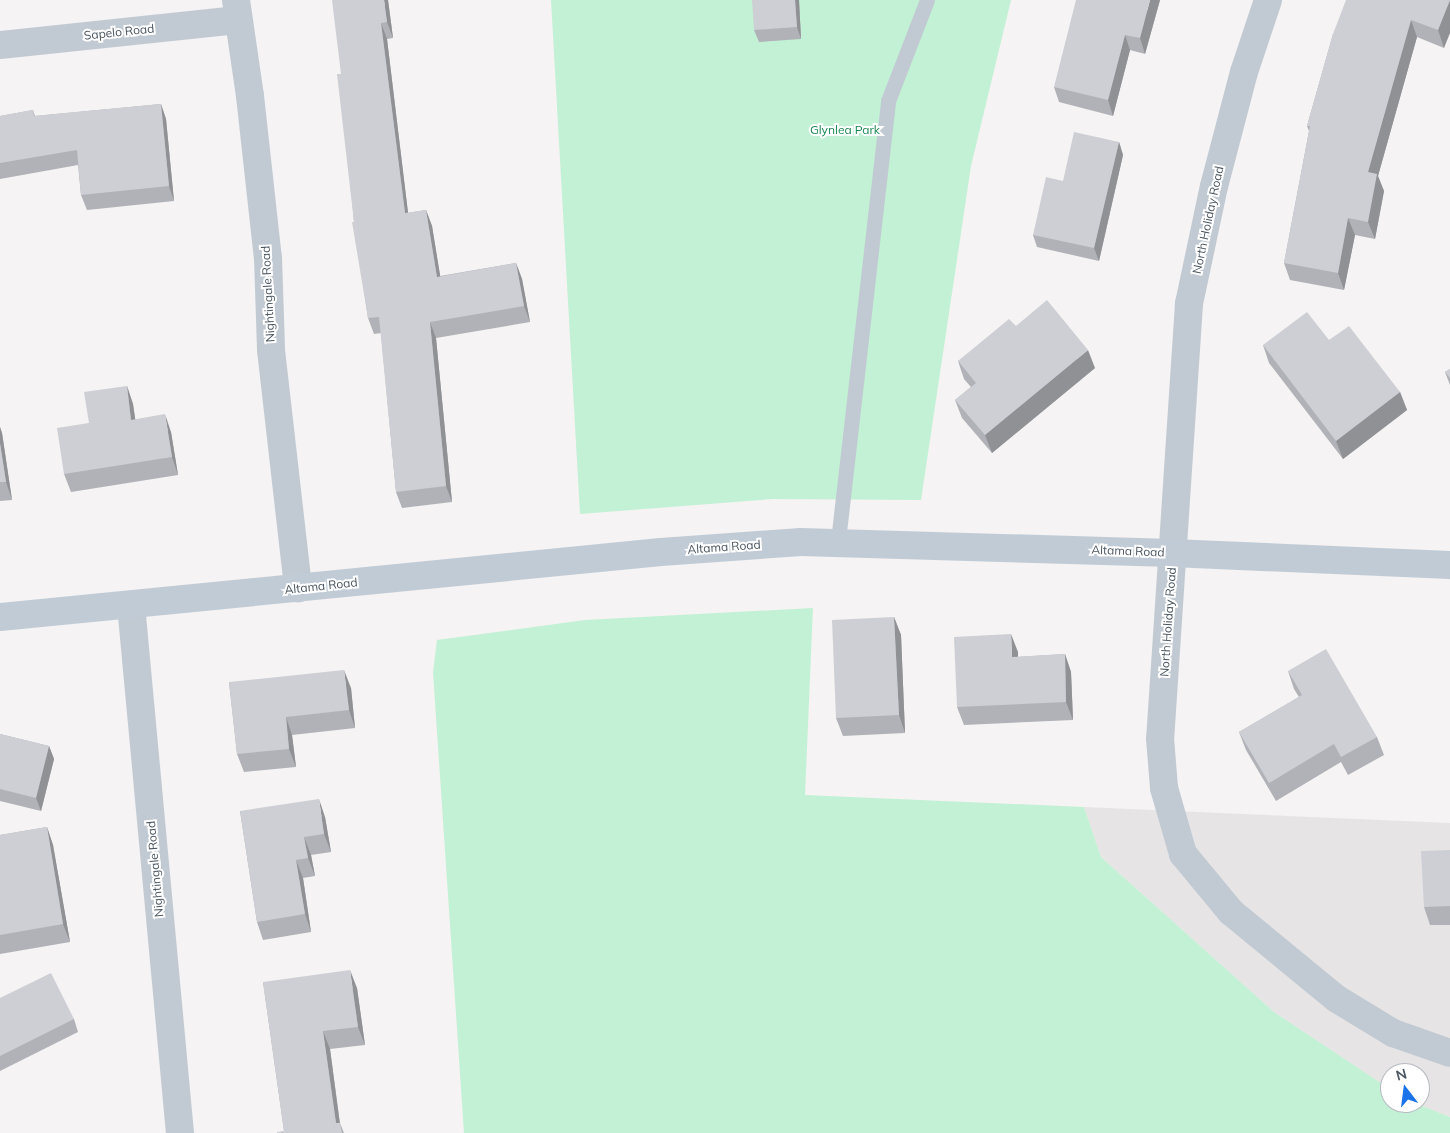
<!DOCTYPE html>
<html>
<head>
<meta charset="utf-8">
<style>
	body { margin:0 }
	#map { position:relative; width:1450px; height:1133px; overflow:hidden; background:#f5f3f3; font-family:Mulish,sans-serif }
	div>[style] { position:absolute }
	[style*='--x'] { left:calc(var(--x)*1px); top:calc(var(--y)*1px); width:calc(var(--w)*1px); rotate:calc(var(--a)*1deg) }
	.education>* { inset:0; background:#e6e4e5 }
	.green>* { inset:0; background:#c3f1d5 }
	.lane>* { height:15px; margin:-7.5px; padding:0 7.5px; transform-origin:7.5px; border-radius:7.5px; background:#c1cad2 }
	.street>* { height:28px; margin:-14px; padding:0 14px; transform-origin:14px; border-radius:14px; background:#c1cad2 }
	.secondary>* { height:28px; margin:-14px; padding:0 14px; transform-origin:14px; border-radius:14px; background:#c1cbd6 }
	.wall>* { inset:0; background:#b0b2b7 }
	.shaded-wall>* { inset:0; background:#909195 }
	.building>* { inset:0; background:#cdcfd5 }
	span { translate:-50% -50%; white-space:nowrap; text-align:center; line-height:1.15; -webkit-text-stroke:4px #fff; paint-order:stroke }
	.street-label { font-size:12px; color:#4a5661 }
	.park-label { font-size:12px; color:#17864f }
	.north { position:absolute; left:1380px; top:1063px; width:50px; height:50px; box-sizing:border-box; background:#fff; border:1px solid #b7bbc0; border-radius:50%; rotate:345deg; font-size:14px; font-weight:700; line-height:20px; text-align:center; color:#4a5661 }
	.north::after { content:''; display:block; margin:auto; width:18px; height:22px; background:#1a73e8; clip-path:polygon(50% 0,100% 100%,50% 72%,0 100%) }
</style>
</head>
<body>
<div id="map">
	<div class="education">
		<i style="clip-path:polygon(1084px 807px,1450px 823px,1450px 1117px,1415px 1103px,1420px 1103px,1420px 1073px,1390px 1073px,1390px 1089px,1274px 1012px,1101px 857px)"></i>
	</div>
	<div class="green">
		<i style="clip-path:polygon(551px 0,1011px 0,971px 166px,921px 500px,772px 499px,580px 514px)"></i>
		<i style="clip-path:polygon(813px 608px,805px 795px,1084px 807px,1101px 857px,1274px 1012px,1390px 1089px,1390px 1103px,1415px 1103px,1450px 1117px,1450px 1133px,464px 1133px,433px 672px,437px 640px,585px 620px)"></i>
	</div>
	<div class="lane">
		<i style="--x:838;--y:541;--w:443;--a:-83.5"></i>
		<i style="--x:888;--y:101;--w:108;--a:-68.9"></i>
	</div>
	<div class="street">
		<i style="--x:236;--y:0;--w:97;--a:81.7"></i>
		<i style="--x:250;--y:96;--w:163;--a:83.7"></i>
		<i style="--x:268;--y:258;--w:92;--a:88.1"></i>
		<i style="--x:271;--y:350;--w:240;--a:83.5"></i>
		<i style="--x:1268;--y:0;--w:76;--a:108.4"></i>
		<i style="--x:1244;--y:72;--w:118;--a:104.7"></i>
		<i style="--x:1214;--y:186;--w:121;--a:102"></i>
		<i style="--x:1189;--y:304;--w:435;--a:93.8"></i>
		<i style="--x:1160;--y:738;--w:50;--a:85.4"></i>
		<i style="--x:1164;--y:788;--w:69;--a:73.9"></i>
		<i style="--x:1183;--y:854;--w:75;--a:50.4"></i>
		<i style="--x:1231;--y:912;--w:137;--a:39.4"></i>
		<i style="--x:1337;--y:999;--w:66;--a:31.3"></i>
		<i style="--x:1393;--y:1033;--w:60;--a:19.3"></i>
		<i style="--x:0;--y:45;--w:239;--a:-6"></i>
		<i style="--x:131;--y:605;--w:530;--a:84.7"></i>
	</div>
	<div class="secondary">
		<i style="--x:0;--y:617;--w:664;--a:-5.62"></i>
		<i style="--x:661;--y:552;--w:140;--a:-4.1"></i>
		<i style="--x:801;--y:542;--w:371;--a:1.7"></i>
		<i style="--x:1172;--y:553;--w:278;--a:2.5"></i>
	</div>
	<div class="wall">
		<i style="clip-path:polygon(388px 0,393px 38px,387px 39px,408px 213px,426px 210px,432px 226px,440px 276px,516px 263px,522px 279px,530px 322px,436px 338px,452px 502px,402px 508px,396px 492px,381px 333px,374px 334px,368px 318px,354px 222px,341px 74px)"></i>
		<i style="clip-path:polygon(799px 0,801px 39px,759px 42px,754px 30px)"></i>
		<i style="clip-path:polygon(1160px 0,1145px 54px,1130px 50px,1113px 116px,1059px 102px,1054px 87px)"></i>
		<i style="clip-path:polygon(1450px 0,1444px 48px,1417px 37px,1378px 176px,1384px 191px,1375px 239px,1355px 235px,1344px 290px,1290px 280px,1284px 263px,1309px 131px,1307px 126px,1333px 34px)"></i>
		<i style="clip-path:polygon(161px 104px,166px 119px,174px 201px,87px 210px,81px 195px,78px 165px,0 179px,0 116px,33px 110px,35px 116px)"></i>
		<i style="clip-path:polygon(1119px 142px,1123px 155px,1099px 261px,1037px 247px,1033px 235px,1063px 181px)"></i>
		<i style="clip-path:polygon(1016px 326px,1095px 368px,992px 453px,962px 418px,955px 400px,971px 387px,964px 379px,958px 361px)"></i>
		<i style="clip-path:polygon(1329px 340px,1400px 392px,1407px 410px,1343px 459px,1269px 363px,1263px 345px)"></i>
		<i style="clip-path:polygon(1450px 369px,1450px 385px,1445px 372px)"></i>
		<i style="clip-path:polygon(127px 386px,133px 404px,135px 419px,171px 432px,178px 475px,71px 492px,64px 474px,89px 423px)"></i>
		<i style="clip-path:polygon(0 427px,2px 433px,12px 500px,0 501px)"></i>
		<i style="clip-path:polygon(894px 617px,901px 635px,905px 733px,843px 736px,836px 718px)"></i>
		<i style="clip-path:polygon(1018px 652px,1018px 657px,1065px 654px,1071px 672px,1073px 720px,964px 725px,957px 707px)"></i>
		<i style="clip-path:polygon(1288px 671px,1377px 737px,1384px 755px,1348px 775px,1341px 762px,1276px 801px,1246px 750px,1239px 732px,1299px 697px,1294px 689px)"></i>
		<i style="clip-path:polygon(229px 682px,351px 688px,355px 728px,292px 735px,296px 767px,244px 772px,237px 754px)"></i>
		<i style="clip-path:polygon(0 734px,49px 746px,54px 759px,41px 811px,0 801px)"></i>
		<i style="clip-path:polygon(240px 811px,325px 817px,331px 852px,311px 855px,315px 876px,303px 878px,311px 932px,263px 940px,257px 922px)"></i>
		<i style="clip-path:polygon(47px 827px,53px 845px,70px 942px,0 954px,0 835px)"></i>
		<i style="clip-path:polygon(1450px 850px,1450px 925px,1430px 925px,1424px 907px)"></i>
		<i style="clip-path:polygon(263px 982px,357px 988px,365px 1045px,330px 1049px,340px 1123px,344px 1133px,277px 1133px,284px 1131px)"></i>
		<i style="clip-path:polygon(0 998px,74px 1019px,78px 1032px,0 1071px)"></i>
	</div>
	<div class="shaded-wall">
		<i style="clip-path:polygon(384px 0,388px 0,393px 38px,387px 22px)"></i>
		<i style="clip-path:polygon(795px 0,799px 0,801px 39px,797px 27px)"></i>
		<i style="clip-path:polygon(1150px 0,1160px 0,1145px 54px,1140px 38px)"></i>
		<i style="clip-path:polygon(1450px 0,1450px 33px,1444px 48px,1438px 30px)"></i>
		<i style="clip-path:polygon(1411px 20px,1417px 37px,1378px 176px,1384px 191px,1375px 239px,1368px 222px,1368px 172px)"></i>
		<i style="clip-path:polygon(381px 23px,387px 39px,410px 229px,405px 213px)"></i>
		<i style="clip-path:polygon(1125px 35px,1130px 50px,1113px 116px,1108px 100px)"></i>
		<i style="clip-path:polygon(161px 104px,166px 119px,174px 201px,169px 186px)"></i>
		<i style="clip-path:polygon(1119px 142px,1123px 155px,1099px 261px,1094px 248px)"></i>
		<i style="clip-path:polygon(426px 210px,432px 226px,443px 293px,437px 277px)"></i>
		<i style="clip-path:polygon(1348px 218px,1355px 235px,1344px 290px,1338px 273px)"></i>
		<i style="clip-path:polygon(516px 263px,522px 279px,530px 322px,524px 306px)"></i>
		<i style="clip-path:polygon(430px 322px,436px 338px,452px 502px,446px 486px)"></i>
		<i style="clip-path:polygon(1088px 350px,1095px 368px,992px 453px,985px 435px)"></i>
		<i style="clip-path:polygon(127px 386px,133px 404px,138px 438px,131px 420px)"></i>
		<i style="clip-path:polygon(1400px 392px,1407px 410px,1343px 459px,1336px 441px)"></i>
		<i style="clip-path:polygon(165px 414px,171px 432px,178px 475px,172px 457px)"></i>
		<i style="clip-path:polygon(0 427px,2px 433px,12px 500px,6px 482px,0 443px)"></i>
		<i style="clip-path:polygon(894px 617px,901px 635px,905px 733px,899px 715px)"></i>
		<i style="clip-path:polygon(1011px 634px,1018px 652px,1018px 675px,1012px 657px)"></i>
		<i style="clip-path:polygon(1065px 654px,1071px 672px,1073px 720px,1066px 702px)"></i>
		<i style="clip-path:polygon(344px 670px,351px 688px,355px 728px,349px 710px)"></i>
		<i style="clip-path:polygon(286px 717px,292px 735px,296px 767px,289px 749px)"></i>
		<i style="clip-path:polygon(49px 746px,54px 759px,41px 811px,36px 798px)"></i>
		<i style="clip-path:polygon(319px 799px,325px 817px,331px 852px,324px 834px)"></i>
		<i style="clip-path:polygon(47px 827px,53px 845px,70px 942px,63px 924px)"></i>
		<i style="clip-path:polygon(304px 837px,311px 855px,315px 876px,308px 858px)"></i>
		<i style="clip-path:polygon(296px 860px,303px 878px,311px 932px,305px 914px)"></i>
		<i style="clip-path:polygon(350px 970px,357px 988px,365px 1045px,358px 1027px)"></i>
		<i style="clip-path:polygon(323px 1031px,330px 1049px,341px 1133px,336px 1123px)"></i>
	</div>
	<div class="building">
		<i style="clip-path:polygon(332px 0,384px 0,387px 22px,381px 23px,405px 213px,426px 210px,437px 277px,516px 263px,524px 306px,430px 322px,446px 486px,396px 492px,379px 317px,368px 318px,352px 222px,354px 222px,337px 74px,341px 74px)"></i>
		<i style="clip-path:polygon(752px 0,795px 0,797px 27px,754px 30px)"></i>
		<i style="clip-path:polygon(1076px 0,1150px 0,1140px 38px,1125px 35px,1108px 100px,1054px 87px)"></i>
		<i style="clip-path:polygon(1346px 0,1450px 0,1438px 30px,1411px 20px,1368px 172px,1377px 174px,1368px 222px,1348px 218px,1338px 273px,1284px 263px,1310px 126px,1307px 126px,1333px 34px)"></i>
		<i style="clip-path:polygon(161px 104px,169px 186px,81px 195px,77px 150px,0 163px,0 116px,33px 110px,34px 116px)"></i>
		<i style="clip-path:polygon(1074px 132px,1119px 142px,1094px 248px,1033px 235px,1046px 177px,1063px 181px)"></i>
		<i style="clip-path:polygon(1047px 300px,1088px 350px,985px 435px,955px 400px,976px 383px,958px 361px,1009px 319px,1016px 326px)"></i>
		<i style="clip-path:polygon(1307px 312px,1329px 340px,1349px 326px,1400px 392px,1336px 441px,1263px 345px)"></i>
		<i style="clip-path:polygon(1450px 369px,1450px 378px,1445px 372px)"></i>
		<i style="clip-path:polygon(127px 386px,131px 420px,165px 414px,172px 457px,64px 474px,57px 428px,89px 423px,84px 392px)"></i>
		<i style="clip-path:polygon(0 443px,6px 482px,0 482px)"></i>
		<i style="clip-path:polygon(894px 617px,899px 715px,836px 718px,832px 620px)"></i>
		<i style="clip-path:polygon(1011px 634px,1012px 657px,1065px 654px,1066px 702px,957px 707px,954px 637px)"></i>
		<i style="clip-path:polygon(1326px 649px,1377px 737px,1341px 757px,1334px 744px,1269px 783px,1239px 732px,1302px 695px,1288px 671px)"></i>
		<i style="clip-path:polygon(344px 670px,349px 710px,286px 717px,289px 749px,237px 754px,229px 682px)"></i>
		<i style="clip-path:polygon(0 734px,49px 746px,36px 798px,0 789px)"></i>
		<i style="clip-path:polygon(319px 799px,324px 834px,304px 837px,308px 858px,296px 860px,305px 914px,257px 922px,240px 811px)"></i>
		<i style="clip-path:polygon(47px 827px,63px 924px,0 935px,0 835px)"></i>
		<i style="clip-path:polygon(1450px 850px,1450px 906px,1424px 907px,1421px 851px)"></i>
		<i style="clip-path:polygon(350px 970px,358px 1027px,323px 1031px,336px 1123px,340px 1123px,342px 1133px,277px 1133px,277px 1132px,284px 1131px,263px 982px)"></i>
		<i style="clip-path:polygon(51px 973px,74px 1019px,0 1056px,0 998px)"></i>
	</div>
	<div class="street-label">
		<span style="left:119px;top:32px;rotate:-6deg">Sapelo Road</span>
		<span style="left:1208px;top:220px;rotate:-78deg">North Holiday Road</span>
		<span style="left:268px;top:294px;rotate:-93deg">Nightingale Road</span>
		<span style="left:724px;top:547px;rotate:-4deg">Altama Road</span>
		<span style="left:1128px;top:551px;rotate:2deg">Altama Road</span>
		<span style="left:321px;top:586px;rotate:-6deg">Altama Road</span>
		<span style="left:1168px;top:622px;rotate:-86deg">North Holiday Road</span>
		<span style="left:155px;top:869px;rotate:-95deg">Nightingale Road</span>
	</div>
	<div class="park-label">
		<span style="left:845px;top:130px">Glynlea Park</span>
	</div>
	<div class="north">N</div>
</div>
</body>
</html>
